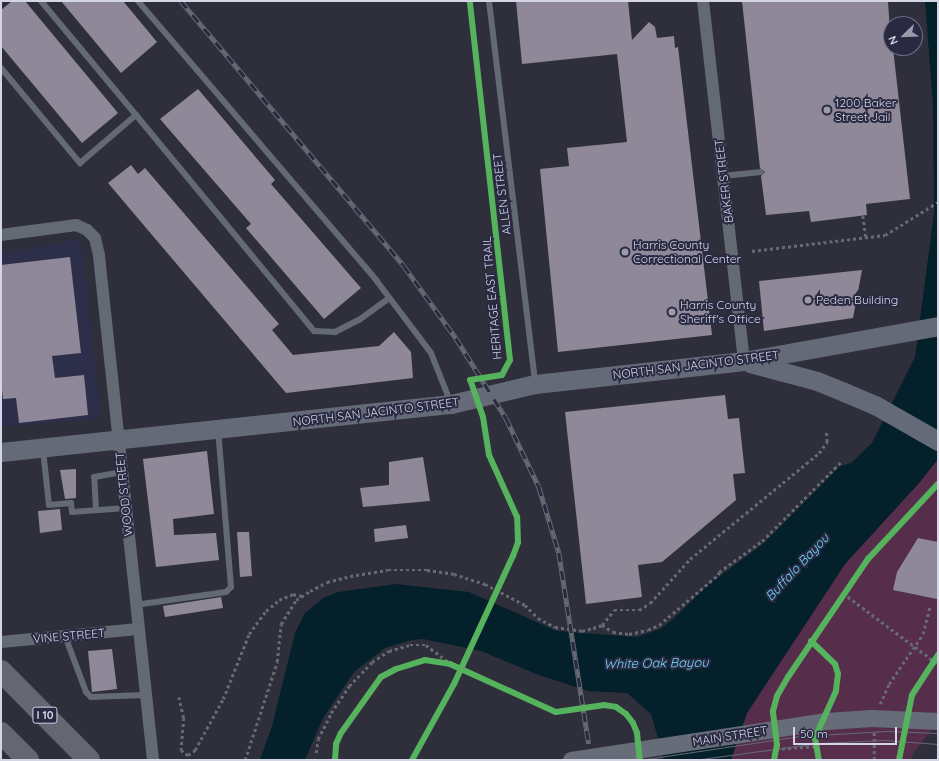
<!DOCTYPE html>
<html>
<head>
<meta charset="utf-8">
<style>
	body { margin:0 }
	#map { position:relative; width:939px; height:761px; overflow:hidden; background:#2f2f3c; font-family:Quicksand,sans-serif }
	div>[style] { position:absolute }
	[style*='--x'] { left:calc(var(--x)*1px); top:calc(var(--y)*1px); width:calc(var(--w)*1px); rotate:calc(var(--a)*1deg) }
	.built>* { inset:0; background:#2d2f4a }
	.green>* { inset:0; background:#562e4c }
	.water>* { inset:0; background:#04202b }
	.building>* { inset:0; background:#8e8898 }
	.path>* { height:2.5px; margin-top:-1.25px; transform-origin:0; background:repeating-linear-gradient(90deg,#666a73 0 3px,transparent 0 6px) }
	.lane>* { height:6px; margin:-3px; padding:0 3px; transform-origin:3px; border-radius:3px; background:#646a73 }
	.street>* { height:12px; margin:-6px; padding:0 6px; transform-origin:6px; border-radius:6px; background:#646a73 }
	.secondary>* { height:17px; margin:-8.5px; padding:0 8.5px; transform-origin:8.5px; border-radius:8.5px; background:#666c78 }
	.primary>* { height:19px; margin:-9.5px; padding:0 9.5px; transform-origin:9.5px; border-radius:9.5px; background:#656a78 }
	.highway>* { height:22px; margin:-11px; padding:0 11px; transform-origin:11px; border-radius:11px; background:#646671 }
	.tram>* { height:1px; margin:-0.5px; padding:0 0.5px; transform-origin:0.5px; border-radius:0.5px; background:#666a73 }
	.rail>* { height:4.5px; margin-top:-2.25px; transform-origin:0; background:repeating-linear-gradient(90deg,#292a42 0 9px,#666a73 0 18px); box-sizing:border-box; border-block:1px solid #666a73 }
	.cycleway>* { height:6px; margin:-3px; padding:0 3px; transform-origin:3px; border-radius:3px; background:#56b35d }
	.dots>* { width:11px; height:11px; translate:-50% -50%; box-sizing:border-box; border:2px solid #292a42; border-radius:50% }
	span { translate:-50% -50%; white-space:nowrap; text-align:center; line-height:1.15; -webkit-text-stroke:4px #292a42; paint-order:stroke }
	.shield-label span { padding:1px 3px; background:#292a42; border:1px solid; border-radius:3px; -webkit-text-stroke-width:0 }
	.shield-label { font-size:11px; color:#d4d6e6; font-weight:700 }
	.poi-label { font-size:12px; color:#d4d6e6 }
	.left { translate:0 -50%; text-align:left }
	.street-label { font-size:12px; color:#d4d6e6 }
	.water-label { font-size:13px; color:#6ad5f7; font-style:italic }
	.frame { position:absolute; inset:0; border:2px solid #d4d6e6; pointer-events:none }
	.north { position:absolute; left:883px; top:16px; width:40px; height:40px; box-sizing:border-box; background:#292a42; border:1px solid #6d6f84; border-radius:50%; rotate:247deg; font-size:11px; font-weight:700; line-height:16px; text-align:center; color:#d4d6e6 }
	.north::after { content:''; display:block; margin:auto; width:14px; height:18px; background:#9a9caa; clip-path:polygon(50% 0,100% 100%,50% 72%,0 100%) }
	.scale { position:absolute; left:793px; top:727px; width:104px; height:18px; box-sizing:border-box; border:2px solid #d4d6e6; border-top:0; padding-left:5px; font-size:12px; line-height:14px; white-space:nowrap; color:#d4d6e6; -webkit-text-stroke:3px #292a42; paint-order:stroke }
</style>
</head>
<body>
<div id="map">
	<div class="built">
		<i style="clip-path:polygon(81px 239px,101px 418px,1px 427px,1px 254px)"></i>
	</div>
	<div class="green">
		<i style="clip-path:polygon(938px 459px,938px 721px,912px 755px,911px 760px,731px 760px,747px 713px,845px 564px,920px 482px)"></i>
	</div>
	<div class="water">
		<i style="clip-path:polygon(925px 1px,938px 1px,938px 459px,920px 482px,845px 564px,747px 713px,731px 760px,664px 760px,651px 714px,627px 693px,588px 691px,536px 674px,481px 651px,423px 639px,411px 640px,385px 648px,354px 672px,323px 718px,305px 760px,260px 760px,272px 726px,295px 633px,305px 613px,323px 598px,338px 592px,396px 584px,469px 592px,557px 631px,637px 637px,660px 629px,672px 620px,708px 585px,764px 543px,840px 466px,851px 463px,872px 443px,915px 357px,934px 213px,933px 106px)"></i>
	</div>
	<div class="building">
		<i style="clip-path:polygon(12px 1px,25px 1px,118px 113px,82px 143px,1px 46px,1px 10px)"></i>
		<i style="clip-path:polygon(61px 1px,123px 1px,157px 42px,121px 73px)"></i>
		<i style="clip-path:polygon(516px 1px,628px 1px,632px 40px,649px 22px,655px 27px,657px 38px,674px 36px,675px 48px,678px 47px,712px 335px,558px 352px,540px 169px,569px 166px,567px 148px,627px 142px,617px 54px,522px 64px)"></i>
		<i style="clip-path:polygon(742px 1px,888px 1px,891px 48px,893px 48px,910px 199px,866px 204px,867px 215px,811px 222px,809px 211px,766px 215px,761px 176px,765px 172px,760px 168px)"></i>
		<i style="clip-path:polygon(198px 89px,275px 180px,271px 184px,361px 288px,324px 319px,246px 228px,251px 224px,160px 119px)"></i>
		<i style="clip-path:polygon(131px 165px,138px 174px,145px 168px,279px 324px,272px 330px,293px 355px,379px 346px,394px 332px,411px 352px,413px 378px,286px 393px,108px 183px)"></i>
		<i style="clip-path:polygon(70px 257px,81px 353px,52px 356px,55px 378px,84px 375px,88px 415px,19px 423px,16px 398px,3px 399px,1px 381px,1px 265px)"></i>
		<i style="clip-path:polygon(862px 270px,853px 318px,764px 331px,759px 281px)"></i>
		<i style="clip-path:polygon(725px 395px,728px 419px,739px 418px,745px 473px,733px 474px,736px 500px,662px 562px,638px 565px,642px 597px,586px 604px,565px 412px)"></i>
		<i style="clip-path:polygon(207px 451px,214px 514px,173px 519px,174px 535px,216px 533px,219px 560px,156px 567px,143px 459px)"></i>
		<i style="clip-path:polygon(423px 457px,430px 501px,363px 507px,360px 488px,389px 485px,389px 462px)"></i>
		<i style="clip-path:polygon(76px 469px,76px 498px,65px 499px,60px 470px)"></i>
		<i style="clip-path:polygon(60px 509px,62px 530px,40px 533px,38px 511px)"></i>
		<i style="clip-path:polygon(406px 525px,408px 538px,375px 542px,374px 529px)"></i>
		<i style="clip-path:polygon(237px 532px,249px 532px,252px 576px,240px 577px)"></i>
		<i style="clip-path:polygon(918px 538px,938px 542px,937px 599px,893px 590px,897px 572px)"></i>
		<i style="clip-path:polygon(221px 597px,223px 608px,165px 617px,163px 606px)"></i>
		<i style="clip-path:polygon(112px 649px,117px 689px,92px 692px,88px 651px)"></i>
	</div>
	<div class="path">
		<i style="--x:863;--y:216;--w:22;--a:82"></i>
		<i style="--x:752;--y:251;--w:134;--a:-6.9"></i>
		<i style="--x:885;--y:235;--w:62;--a:-31.9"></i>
		<i style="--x:843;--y:593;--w:119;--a:36.8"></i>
		<i style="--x:602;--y:625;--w:13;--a:32"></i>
		<i style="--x:613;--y:632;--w:16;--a:7"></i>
		<i style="--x:629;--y:634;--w:19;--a:-12"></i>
		<i style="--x:648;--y:630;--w:12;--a:-24"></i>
		<i style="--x:659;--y:625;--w:77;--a:-40.3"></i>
		<i style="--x:718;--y:575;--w:3;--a:-72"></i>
		<i style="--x:719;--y:572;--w:53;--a:-35.8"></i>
		<i style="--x:762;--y:541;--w:113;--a:-45"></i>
		<i style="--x:179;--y:697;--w:22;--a:77"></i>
		<i style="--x:184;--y:718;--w:32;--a:95"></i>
		<i style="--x:181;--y:750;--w:9;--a:36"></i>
		<i style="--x:188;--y:755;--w:9;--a:-36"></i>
		<i style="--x:195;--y:750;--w:58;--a:-61.2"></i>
		<i style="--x:223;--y:699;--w:70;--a:-68.2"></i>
		<i style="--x:249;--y:634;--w:29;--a:-54"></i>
		<i style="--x:266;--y:611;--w:17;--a:-40"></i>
		<i style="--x:279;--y:600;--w:15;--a:-23"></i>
		<i style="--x:293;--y:594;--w:9;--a:13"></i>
		<i style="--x:880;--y:704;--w:22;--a:-66"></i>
		<i style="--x:889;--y:684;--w:60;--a:-55.8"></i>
		<i style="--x:923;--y:634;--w:29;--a:-76"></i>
		<i style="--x:776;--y:749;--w:39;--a:-4"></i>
		<i style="--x:316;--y:753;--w:14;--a:-82"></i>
		<i style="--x:318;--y:739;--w:29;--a:-63"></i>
		<i style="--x:331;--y:713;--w:32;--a:-56"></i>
		<i style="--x:349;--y:686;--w:33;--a:-46"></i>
		<i style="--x:372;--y:662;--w:20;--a:-33"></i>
		<i style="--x:389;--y:651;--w:22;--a:-16"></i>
		<i style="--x:410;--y:645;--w:16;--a:0"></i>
		<i style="--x:426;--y:645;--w:35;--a:37"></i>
		<i style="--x:245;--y:760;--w:103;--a:-71.9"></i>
		<i style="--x:277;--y:662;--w:38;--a:-84"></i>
		<i style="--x:281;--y:624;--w:28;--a:-58"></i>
		<i style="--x:296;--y:600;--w:17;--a:-33"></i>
		<i style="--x:310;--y:591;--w:19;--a:-28"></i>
		<i style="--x:327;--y:582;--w:30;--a:-14"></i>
		<i style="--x:356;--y:575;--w:32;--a:-9"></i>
		<i style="--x:388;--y:570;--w:39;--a:0"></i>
		<i style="--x:427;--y:570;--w:27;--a:8"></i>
		<i style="--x:454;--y:574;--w:33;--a:18"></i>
		<i style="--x:485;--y:584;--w:45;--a:27.7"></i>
		<i style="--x:525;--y:605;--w:18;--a:45"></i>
		<i style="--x:538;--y:618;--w:19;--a:28"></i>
		<i style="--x:555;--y:627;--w:27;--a:8"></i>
		<i style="--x:582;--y:631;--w:11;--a:-15"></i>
		<i style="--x:593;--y:628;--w:9;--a:-18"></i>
		<i style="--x:602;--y:625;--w:19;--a:-51"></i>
		<i style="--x:614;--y:610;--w:25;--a:0"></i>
		<i style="--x:639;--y:610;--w:13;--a:-32"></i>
		<i style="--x:650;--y:603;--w:59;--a:-47.7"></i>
		<i style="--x:690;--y:559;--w:167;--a:-39.4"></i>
		<i style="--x:819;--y:453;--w:14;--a:-54"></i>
		<i style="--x:827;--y:442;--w:11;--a:-95"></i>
		<i style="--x:874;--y:760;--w:28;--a:-90"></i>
	</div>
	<div class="lane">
		<i style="--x:41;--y:1;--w:148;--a:50.2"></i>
		<i style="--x:138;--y:1;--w:367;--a:49.5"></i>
		<i style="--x:376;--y:280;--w:91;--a:53"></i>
		<i style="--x:431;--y:353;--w:52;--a:68.4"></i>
		<i style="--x:489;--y:1;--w:385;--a:83.1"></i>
		<i style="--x:1;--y:68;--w:124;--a:50.3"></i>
		<i style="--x:80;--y:163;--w:74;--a:-40.6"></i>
		<i style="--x:136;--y:115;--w:280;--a:50.5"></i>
		<i style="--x:314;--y:331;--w:21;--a:3"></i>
		<i style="--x:335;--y:332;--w:27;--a:-27"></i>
		<i style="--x:359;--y:320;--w:37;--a:-36"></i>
		<i style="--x:723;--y:176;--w:38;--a:-6"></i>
		<i style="--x:43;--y:450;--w:55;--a:83.8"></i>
		<i style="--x:49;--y:505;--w:22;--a:-5"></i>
		<i style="--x:71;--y:503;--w:9;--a:84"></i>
		<i style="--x:72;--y:512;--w:54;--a:-4.2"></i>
		<i style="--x:96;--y:510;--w:33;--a:-93"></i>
		<i style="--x:94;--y:477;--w:28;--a:-10"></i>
		<i style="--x:135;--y:605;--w:92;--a:-8.1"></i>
		<i style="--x:226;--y:592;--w:7;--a:-45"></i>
		<i style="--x:231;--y:587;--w:158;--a:-94.7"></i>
		<i style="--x:65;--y:636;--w:60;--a:69.4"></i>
		<i style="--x:86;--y:692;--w:7;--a:45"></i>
		<i style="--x:91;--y:697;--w:54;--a:-2.1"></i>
	</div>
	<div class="street">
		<i style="--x:703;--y:1;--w:362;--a:83.5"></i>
		<i style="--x:1;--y:235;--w:76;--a:-7.6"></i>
		<i style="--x:76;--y:225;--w:12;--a:24"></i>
		<i style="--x:87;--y:230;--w:11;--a:45"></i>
		<i style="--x:95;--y:238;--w:18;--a:77"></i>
		<i style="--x:99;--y:256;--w:507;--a:83.88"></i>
		<i style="--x:1;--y:642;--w:138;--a:-5.4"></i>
	</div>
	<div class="secondary">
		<i style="--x:571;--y:760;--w:258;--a:-8.7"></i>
		<i style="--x:826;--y:721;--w:45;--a:-3.8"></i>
		<i style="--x:871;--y:718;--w:67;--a:2.6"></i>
	</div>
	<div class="primary">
		<i style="--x:750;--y:363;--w:69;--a:15"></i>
		<i style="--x:817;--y:381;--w:29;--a:22"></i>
		<i style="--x:844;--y:392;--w:34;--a:23"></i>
		<i style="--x:875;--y:405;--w:73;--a:29.7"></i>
		<i style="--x:1;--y:452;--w:453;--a:-6.1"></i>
		<i style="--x:451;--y:404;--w:86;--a:-13.4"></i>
		<i style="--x:535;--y:384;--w:210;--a:-6.3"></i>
		<i style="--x:744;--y:361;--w:197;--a:-10.2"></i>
	</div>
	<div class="highway">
		<i style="--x:1;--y:671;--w:125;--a:45.3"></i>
		<i style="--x:1;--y:733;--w:38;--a:45"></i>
	</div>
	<div class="tram">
		<i style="--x:639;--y:760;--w:163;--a:-8.5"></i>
		<i style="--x:800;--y:736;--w:87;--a:-3.3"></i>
		<i style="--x:887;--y:731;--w:51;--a:2.2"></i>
		<i style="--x:694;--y:760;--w:126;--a:-7.7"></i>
		<i style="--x:819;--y:743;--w:65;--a:-2.6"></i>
		<i style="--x:884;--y:740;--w:54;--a:4.2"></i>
	</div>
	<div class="rail">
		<i style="--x:181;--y:1;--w:346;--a:49.9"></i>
		<i style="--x:404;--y:266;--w:89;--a:54.2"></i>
		<i style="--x:456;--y:338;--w:94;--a:58"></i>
		<i style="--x:506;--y:418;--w:76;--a:64.4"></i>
		<i style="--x:539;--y:487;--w:69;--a:73.1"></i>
		<i style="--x:559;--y:553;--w:193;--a:81.1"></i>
	</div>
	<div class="cycleway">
		<i style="--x:811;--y:641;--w:33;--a:44"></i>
		<i style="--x:835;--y:664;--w:10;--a:73"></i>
		<i style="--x:838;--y:674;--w:17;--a:97"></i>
		<i style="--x:836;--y:691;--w:51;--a:114.1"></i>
		<i style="--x:815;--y:738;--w:22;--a:80"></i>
		<i style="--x:335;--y:760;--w:16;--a:-86"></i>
		<i style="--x:336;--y:744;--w:12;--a:-66"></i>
		<i style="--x:341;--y:733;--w:69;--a:-54.5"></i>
		<i style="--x:381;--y:677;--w:17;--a:-28"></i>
		<i style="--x:396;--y:669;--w:30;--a:-17"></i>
		<i style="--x:425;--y:660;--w:25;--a:9"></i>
		<i style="--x:450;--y:664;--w:116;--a:24.4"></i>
		<i style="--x:556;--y:712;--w:49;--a:-8.3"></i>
		<i style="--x:604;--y:705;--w:12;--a:9"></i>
		<i style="--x:616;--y:707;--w:12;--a:35"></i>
		<i style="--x:626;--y:714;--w:11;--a:52"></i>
		<i style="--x:633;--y:723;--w:11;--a:68"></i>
		<i style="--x:637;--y:733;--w:27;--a:84"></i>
		<i style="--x:412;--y:760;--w:87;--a:-61.1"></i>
		<i style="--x:454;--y:684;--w:141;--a:-65.3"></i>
		<i style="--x:513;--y:556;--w:15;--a:-70"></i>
		<i style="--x:518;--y:542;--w:25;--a:-92"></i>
		<i style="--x:517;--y:517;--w:68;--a:-114.3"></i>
		<i style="--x:489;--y:455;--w:38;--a:-99"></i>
		<i style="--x:483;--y:417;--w:39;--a:-109"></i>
		<i style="--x:470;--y:380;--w:32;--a:-9"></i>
		<i style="--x:502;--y:375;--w:17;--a:-62"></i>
		<i style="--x:510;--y:360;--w:361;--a:-96.4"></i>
		<i style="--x:774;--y:760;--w:15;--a:-79"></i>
		<i style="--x:777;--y:745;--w:34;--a:-97"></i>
		<i style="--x:773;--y:711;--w:16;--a:-75"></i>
		<i style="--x:777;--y:696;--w:22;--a:-60"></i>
		<i style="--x:788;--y:677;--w:143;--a:-55.9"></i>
		<i style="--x:868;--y:559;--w:103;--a:-47"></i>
		<i style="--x:899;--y:760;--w:66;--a:-78.7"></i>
		<i style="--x:912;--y:695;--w:48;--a:-57"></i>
	</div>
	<div class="dots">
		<i style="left:827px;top:110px;background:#9a9caa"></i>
		<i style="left:625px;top:252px;background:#9a9caa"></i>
		<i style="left:808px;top:300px;background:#9a9caa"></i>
		<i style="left:672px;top:312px;background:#9a9caa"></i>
	</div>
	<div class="shield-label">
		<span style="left:45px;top:715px">I 10</span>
	</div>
	<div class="poi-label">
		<span class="left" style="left:835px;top:110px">1200 Baker<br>Street Jail</span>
		<span class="left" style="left:633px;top:252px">Harris County<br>Correctional Center</span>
		<span class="left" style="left:816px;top:300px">Peden Building</span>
		<span class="left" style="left:680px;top:312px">Harris County<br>Sheriff's Office</span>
	</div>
	<div class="street-label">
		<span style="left:724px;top:181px;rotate:-97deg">BAKER STREET</span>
		<span style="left:502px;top:194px;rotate:-97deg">ALLEN STREET</span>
		<span style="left:492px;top:298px;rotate:-95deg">HERITAGE EAST TRAIL</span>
		<span style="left:696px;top:365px;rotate:-7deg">NORTH SAN JACINTO STREET</span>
		<span style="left:376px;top:412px;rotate:-7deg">NORTH SAN JACINTO STREET</span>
		<span style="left:124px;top:494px;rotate:-96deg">WOOD STREET</span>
		<span style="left:69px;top:636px;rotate:-5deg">VINE STREET</span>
		<span style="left:730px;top:736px;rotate:-9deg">MAIN STREET</span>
	</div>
	<div class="water-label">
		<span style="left:797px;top:567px;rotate:-47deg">Buffalo Bayou</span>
		<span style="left:656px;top:663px;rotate:-1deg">White Oak Bayou</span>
	</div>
	<div class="frame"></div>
	<div class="north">N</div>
	<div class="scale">50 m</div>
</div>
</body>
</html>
